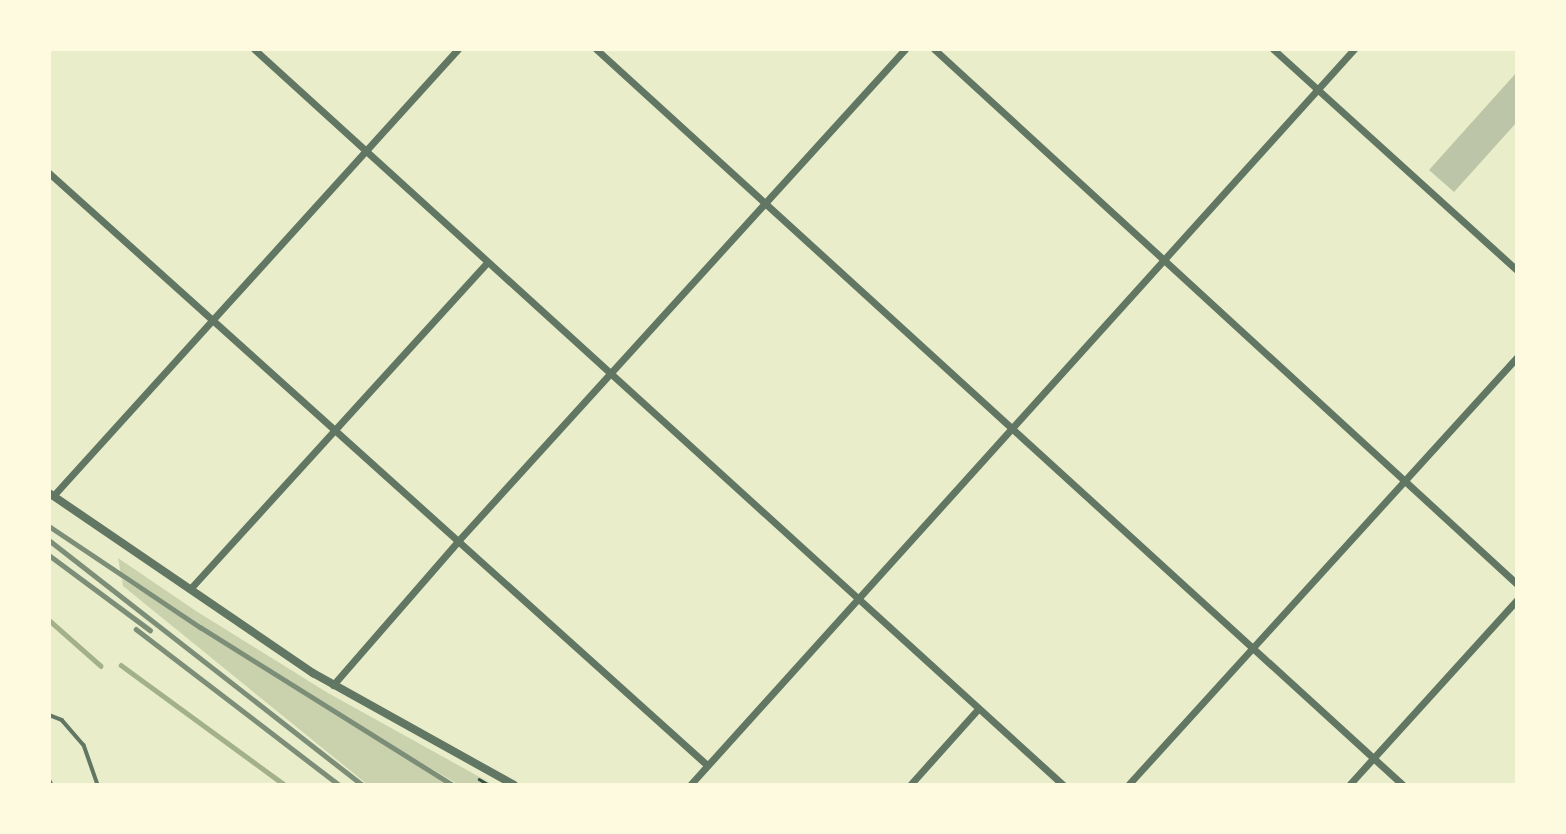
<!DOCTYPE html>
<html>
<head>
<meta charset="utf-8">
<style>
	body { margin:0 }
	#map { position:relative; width:1566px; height:834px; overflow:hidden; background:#e9edc9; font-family:"Work Sans",sans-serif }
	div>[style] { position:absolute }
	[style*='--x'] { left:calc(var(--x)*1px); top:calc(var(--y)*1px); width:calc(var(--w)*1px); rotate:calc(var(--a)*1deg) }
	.green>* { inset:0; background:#cad2ad }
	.stream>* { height:4.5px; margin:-2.25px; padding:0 2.25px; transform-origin:2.25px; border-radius:2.25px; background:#a3b18a }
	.building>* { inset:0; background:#bcc5a7 }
	.path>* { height:2.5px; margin:-1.25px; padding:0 1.25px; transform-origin:1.25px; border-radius:1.25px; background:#344e41 }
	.service>* { height:3.5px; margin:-1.75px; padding:0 1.75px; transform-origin:1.75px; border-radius:1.75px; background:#617663 }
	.minor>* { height:7px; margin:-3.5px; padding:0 3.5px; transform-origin:3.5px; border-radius:3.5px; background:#617663 }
	.tertiary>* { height:8px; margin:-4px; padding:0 4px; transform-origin:4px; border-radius:4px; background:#617663 }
	.rail>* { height:4.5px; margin:-2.25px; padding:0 2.25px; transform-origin:2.25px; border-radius:2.25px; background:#7c8e77 }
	span { translate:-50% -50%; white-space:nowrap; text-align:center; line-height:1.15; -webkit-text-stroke:5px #fefae0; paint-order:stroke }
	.frame { position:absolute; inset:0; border:51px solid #fefae0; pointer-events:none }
</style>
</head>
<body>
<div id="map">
	<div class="green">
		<i style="clip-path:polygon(118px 558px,196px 611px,328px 693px,494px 785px,459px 785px,364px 729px,121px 575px)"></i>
		<i style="clip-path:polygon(122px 579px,319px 703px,448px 785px,368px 785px,123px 586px)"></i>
	</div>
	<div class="stream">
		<i style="--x:49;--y:620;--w:69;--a:41.5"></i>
		<i style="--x:121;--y:665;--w:203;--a:36.2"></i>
	</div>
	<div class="building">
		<i style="clip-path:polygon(1517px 72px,1517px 122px,1454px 192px,1429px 170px)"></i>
	</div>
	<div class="path">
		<i style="--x:479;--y:779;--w:12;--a:31"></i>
	</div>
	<div class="service">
		<i style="--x:49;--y:715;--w:14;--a:21"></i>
		<i style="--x:62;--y:720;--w:33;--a:49"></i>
		<i style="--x:84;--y:745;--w:42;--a:70.7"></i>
		<i style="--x:49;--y:779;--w:7;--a:63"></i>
	</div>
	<div class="minor">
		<i style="--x:254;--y:49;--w:1094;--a:42.29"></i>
		<i style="--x:596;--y:49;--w:1092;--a:42.37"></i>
		<i style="--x:934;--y:49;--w:791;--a:42.54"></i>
		<i style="--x:1273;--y:49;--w:329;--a:42.2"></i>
		<i style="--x:49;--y:173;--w:885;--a:41.98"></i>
		<i style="--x:53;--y:496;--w:603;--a:-47.82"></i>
		<i style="--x:190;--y:589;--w:442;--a:-47.7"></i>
		<i style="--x:333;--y:685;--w:191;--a:-49"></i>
		<i style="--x:458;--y:541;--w:665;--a:-47.74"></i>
		<i style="--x:690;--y:785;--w:991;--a:-47.94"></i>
		<i style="--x:910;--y:785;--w:102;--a:-48.2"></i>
		<i style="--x:1128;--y:785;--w:578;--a:-47.73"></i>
		<i style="--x:1349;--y:785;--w:250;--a:-47.8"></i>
	</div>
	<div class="tertiary">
		<i style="--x:49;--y:493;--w:320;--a:34.3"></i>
		<i style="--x:313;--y:673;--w:230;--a:29.1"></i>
	</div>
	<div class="rail">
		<i style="--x:49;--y:526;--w:182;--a:33.8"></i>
		<i style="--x:200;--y:627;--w:298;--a:32"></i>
		<i style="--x:49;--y:540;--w:398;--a:38"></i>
		<i style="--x:49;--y:555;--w:126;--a:36.6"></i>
		<i style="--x:136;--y:629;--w:256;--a:37.5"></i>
	</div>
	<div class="frame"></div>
</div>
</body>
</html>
